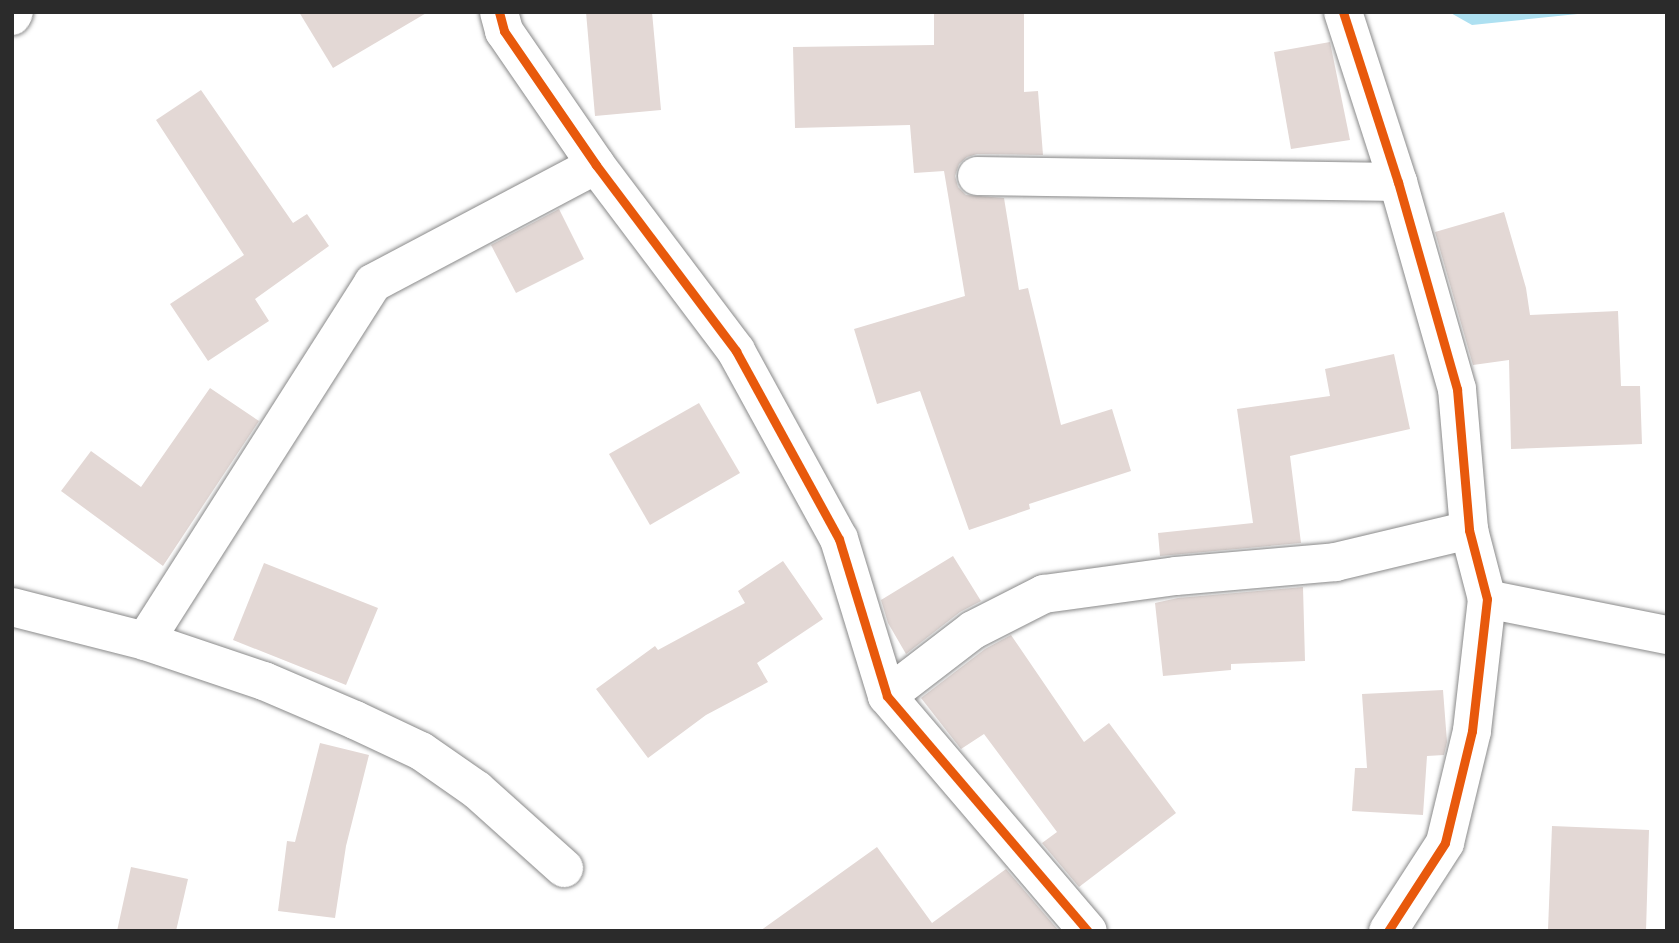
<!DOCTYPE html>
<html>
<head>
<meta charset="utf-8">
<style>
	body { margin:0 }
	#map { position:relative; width:1679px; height:943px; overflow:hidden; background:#fff; font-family:Mynerve,sans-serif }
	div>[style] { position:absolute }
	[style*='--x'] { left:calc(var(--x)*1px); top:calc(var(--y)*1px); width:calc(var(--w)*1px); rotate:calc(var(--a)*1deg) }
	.water>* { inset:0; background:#ade0f1 }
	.building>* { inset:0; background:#e3d8d5 }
	.roads { filter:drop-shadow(0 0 2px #8a8a8a) drop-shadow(0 0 2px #8a8a8a) }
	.street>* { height:38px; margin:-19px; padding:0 19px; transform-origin:19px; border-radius:19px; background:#fff }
	.cycleway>* { height:9px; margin:-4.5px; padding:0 4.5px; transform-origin:4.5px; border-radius:4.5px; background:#e8590c }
	span { translate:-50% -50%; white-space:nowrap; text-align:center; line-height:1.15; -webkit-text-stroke:7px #fff; paint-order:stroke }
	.frame { position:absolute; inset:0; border:14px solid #2b2b2b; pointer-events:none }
</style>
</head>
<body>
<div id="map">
	<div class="water">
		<i style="clip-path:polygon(1449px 12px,1597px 12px,1472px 25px)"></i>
	</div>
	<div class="building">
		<i style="clip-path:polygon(299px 12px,428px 12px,333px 68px)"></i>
		<i style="clip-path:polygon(586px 12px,652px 12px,661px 110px,595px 116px)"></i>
		<i style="clip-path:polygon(934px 12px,1024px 12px,1024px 92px,1038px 91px,1043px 155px,977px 154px,967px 157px,959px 164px,955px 176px,958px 187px,966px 195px,1004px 198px,1019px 290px,1028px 288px,1061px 425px,1112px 409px,1131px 471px,1029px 504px,1030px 509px,969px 530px,920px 391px,877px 404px,854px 329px,965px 296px,944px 171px,914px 173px,910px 125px,795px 128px,793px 47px,934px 45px)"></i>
		<i style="clip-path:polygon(1330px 42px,1350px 140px,1291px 149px,1274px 52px)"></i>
		<i style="clip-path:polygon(201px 90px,293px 223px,307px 214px,329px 246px,255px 299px,269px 321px,208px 361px,170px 304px,244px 255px,156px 120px)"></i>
		<i style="clip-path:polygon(559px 209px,584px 259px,516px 293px,491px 245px)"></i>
		<i style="clip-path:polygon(1504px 212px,1526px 288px,1530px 315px,1618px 311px,1621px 386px,1640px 386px,1642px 444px,1511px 449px,1509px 360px,1473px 365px,1435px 232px)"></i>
		<i style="clip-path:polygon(1394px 354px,1410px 429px,1290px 456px,1301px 543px,1160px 556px,1158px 533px,1253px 523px,1237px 409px,1330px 396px,1325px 369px)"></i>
		<i style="clip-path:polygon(210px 388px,259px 421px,163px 566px,61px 491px,91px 451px,141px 487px)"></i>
		<i style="clip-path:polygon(699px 403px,740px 473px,650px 525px,609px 454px)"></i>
		<i style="clip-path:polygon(953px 556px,981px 601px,960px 612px,906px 654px,888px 623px,881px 600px)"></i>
		<i style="clip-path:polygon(783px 561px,823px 619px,757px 663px,768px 682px,706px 715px,648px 758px,596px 689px,655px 646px,658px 650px,745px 603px,738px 591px)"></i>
		<i style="clip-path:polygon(264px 563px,378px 608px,346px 685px,233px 640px)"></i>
		<i style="clip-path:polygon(1303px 587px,1305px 661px,1231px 664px,1231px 670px,1163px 676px,1155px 603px,1178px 598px)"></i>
		<i style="clip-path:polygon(1011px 635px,1084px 742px,1109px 723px,1176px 813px,1079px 887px,1042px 843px,1057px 832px,984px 734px,961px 749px,921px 698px,985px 649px)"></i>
		<i style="clip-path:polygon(1443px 690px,1447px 742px,1444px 755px,1427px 756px,1423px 815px,1352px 811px,1355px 768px,1367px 768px,1362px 694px)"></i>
		<i style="clip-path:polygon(320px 743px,369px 755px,346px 846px,335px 918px,278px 911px,287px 841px,295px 842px)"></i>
		<i style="clip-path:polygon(1552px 826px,1649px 830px,1646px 931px,1548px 930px)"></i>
		<i style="clip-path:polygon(877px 847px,932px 923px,1006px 869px,1059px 931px,760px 931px)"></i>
		<i style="clip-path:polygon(131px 867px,188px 879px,176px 931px,117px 931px)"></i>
	</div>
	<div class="roads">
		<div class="street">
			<i style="--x:499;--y:12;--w:20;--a:75"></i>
			<i style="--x:504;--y:31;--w:163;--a:55.5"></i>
			<i style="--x:596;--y:165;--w:233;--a:53"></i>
			<i style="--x:736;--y:351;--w:214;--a:61.3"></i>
			<i style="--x:839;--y:539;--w:164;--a:73"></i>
			<i style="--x:887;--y:696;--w:309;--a:49.5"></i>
			<i style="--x:1343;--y:12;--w:179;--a:72.1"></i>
			<i style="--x:1398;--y:182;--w:215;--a:74.1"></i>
			<i style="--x:1457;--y:389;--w:142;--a:85.1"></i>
			<i style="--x:1469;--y:530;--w:71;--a:75.4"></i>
			<i style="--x:1487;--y:599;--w:133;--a:96.5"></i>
			<i style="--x:1472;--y:731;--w:115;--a:103.6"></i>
			<i style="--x:1445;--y:843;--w:105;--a:122.9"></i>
			<i style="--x:12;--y:16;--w:4;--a:-63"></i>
			<i style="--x:977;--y:176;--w:421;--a:0.8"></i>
			<i style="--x:1487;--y:599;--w:184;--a:11.3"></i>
			<i style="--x:12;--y:607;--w:137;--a:14.3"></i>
			<i style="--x:145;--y:641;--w:126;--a:18.6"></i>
			<i style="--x:264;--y:681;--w:99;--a:23.2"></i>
			<i style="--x:355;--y:720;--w:73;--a:25.2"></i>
			<i style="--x:421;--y:751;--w:68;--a:34.9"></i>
			<i style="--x:477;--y:790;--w:117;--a:41.9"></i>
			<i style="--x:145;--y:641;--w:424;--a:-57.5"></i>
			<i style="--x:373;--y:283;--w:252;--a:-27.9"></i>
			<i style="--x:887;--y:696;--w:108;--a:-37.5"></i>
			<i style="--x:973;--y:630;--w:80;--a:-26.9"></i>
			<i style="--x:1044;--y:594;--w:133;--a:-7.8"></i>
			<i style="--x:1176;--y:576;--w:160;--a:-5"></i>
			<i style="--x:1335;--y:562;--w:138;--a:-13.4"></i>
		</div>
	</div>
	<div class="cycleway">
		<i style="--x:499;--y:12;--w:20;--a:75"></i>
		<i style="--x:504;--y:31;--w:163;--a:55.5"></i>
		<i style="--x:596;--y:165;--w:233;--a:53"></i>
		<i style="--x:736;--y:351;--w:214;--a:61.3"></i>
		<i style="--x:839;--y:539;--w:164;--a:73"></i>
		<i style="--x:887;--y:696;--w:309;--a:49.5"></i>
		<i style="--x:1343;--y:12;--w:179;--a:72.1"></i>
		<i style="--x:1398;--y:182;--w:215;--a:74.1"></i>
		<i style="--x:1457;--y:389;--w:142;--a:85.1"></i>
		<i style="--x:1469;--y:530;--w:71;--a:75.4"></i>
		<i style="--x:1487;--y:599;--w:133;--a:96.5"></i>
		<i style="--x:1472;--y:731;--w:115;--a:103.6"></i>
		<i style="--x:1445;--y:843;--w:105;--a:122.9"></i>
	</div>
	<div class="frame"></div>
</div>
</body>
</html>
